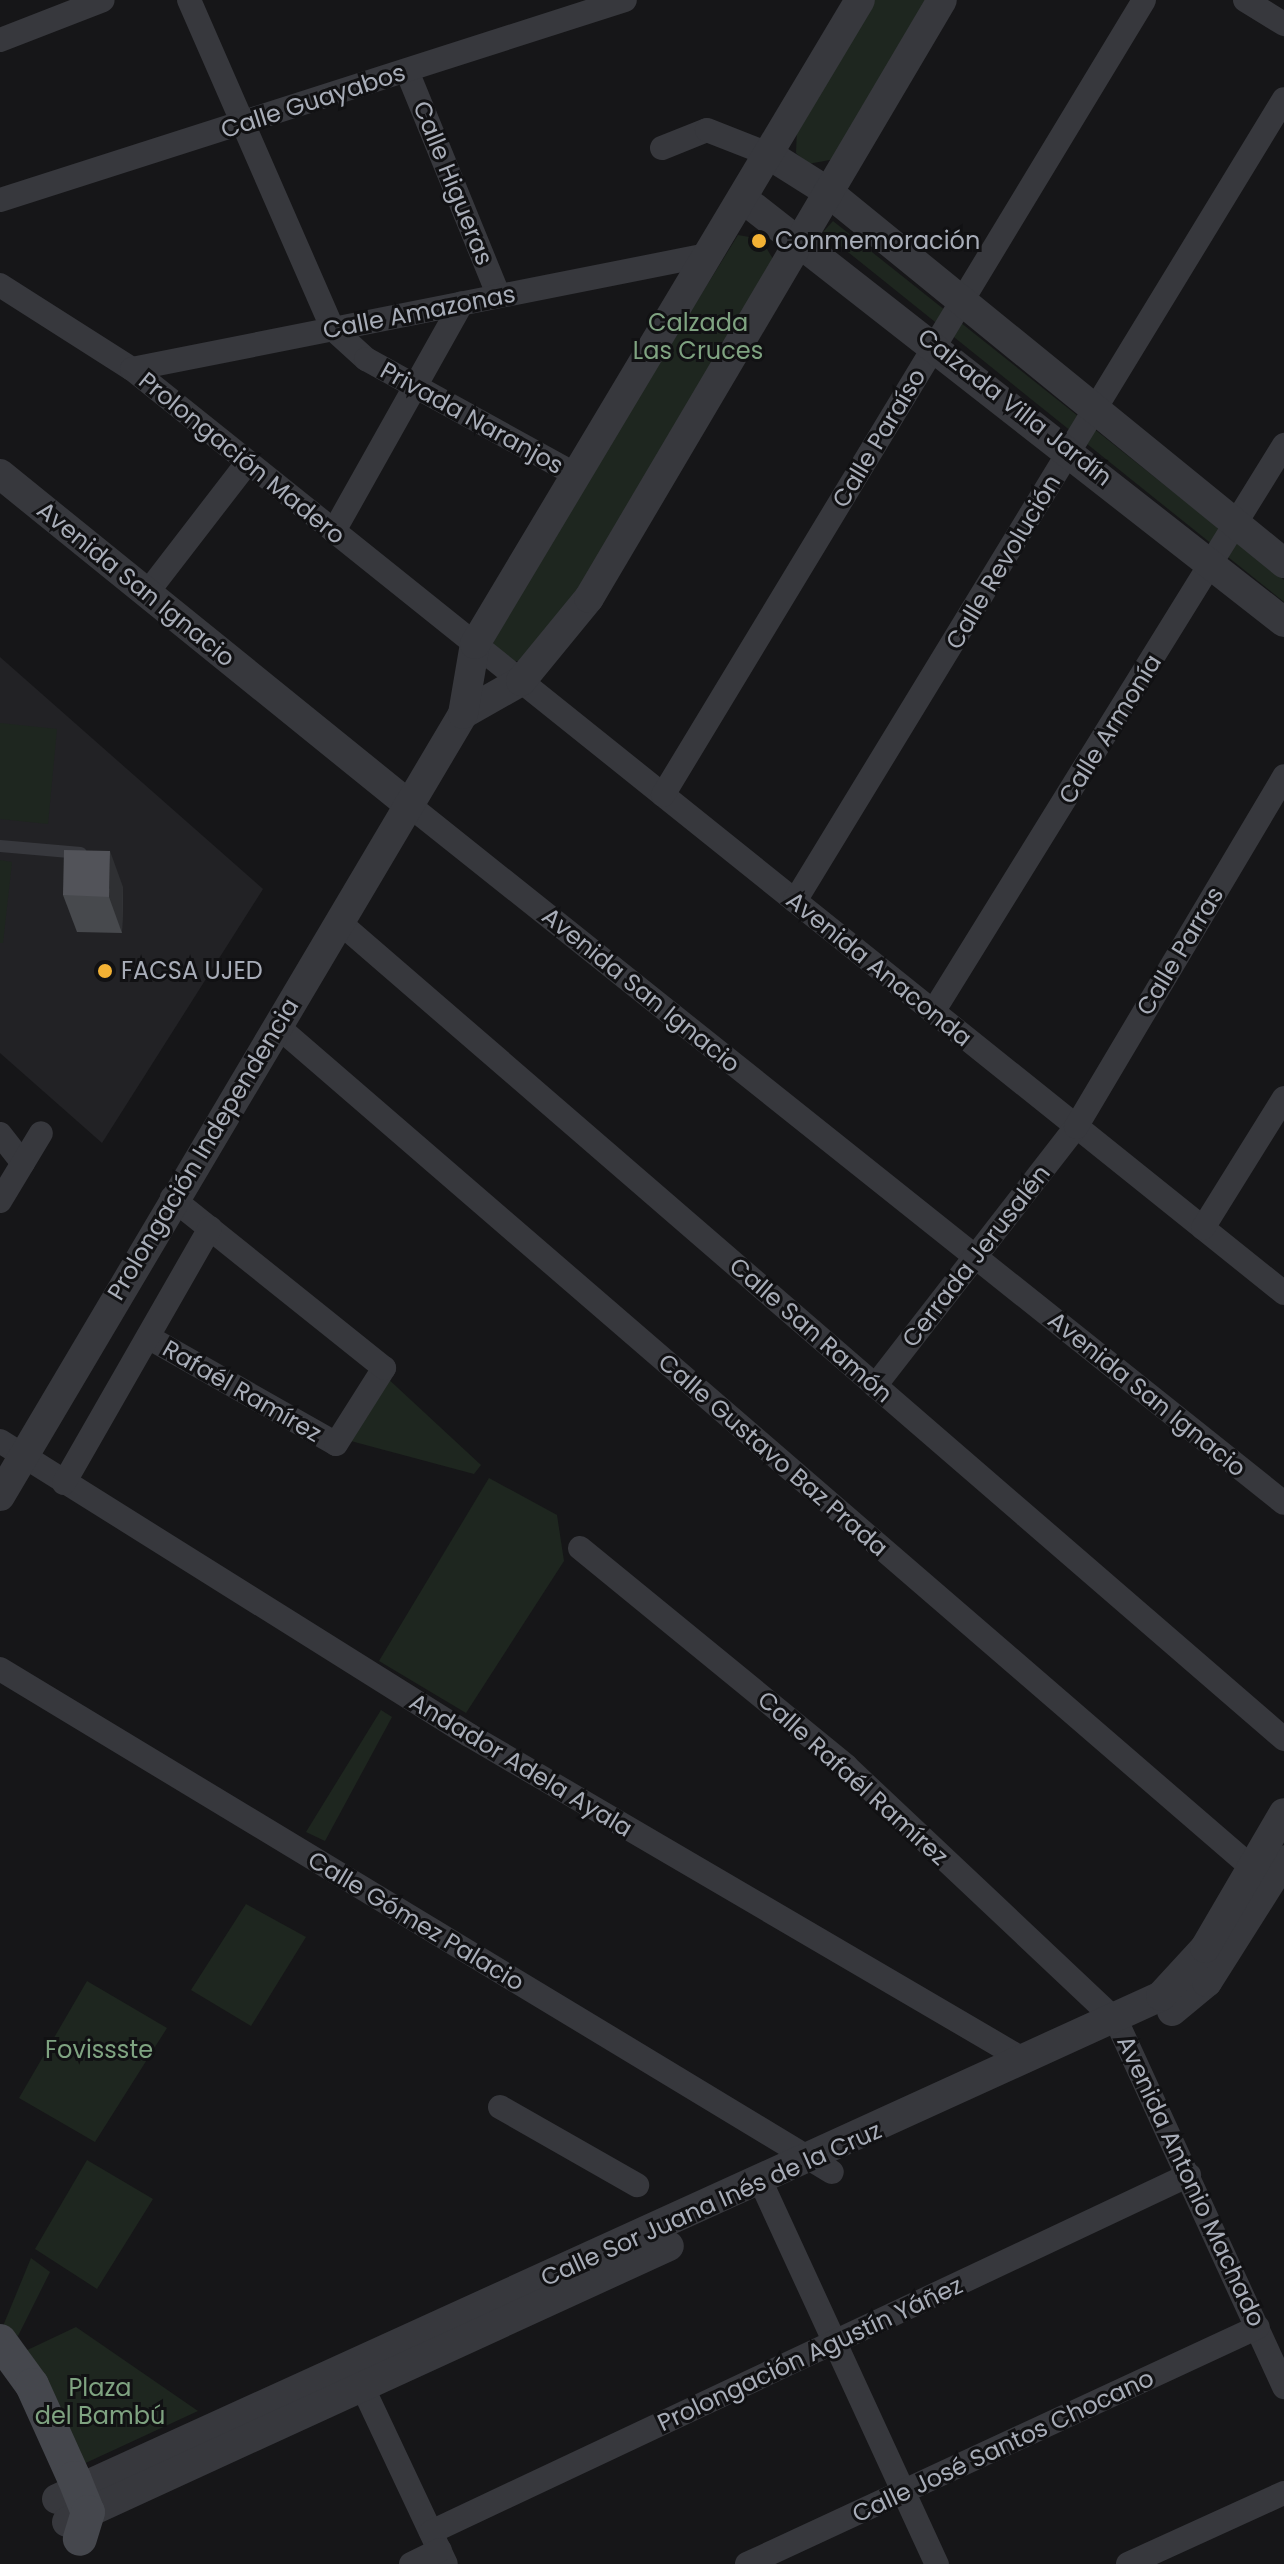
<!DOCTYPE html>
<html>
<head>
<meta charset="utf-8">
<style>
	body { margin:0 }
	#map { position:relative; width:1284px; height:2564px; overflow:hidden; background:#161618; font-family:Poppins,sans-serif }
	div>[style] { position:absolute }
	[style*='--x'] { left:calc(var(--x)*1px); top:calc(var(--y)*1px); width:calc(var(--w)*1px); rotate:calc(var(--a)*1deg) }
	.built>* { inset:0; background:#222225 }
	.green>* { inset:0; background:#1e261f }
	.service>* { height:12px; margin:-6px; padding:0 6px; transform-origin:6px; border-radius:6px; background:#37383d }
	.minor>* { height:24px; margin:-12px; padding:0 12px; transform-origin:12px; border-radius:12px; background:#37383d }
	.tertiary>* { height:30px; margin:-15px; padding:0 15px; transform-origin:15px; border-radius:15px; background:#37383d }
	.secondary>* { height:34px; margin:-17px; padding:0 17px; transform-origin:17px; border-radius:17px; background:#45474d }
	.wall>* { inset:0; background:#47494d }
	.shaded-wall>* { inset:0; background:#2f3033 }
	.building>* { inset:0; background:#525359 }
	.dots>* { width:22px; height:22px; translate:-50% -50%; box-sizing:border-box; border:4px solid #111113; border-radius:50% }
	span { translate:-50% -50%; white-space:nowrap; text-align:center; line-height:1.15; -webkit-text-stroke:6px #111113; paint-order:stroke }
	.street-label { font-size:24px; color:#a8adb8 }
	.poi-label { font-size:24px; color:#a8adb8 }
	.left { translate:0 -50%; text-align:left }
	.park-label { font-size:24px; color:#7fa381 }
</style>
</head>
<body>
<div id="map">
	<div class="built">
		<i style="clip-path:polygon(0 657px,263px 889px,102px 1143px,0 1053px)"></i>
	</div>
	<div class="green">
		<i style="clip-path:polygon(872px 0,931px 0,835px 159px,808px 164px,796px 153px,797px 128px)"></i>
		<i style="clip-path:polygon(833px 221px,1284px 580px,1284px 602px,823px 232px)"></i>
		<i style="clip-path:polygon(738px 235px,761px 239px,773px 259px,552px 633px,522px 661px,509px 661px,493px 646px,494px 629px)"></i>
		<i style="clip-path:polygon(0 723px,57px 729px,48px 824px,0 819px)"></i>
		<i style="clip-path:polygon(0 860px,12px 862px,3px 943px,0 943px)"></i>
		<i style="clip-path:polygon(385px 1376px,481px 1465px,474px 1474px,347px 1440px)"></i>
		<i style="clip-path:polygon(489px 1478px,557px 1515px,564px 1561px,466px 1713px,379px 1661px)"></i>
		<i style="clip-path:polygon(381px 1710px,392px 1717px,325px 1841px,306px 1832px)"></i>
		<i style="clip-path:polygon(246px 1904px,306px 1937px,251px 2026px,191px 1990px)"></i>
		<i style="clip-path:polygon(87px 1981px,167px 2028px,95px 2142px,19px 2098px)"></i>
		<i style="clip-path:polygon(87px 2160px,153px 2199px,97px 2289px,35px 2249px)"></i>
		<i style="clip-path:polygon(31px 2258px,50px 2272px,18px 2336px,3px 2326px)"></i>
		<i style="clip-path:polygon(76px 2327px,198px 2411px,77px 2467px,21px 2353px)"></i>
	</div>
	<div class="service">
		<i style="--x:0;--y:846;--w:81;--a:4.9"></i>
	</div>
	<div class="minor">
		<i style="--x:189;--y:0;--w:359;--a:66.4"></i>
		<i style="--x:333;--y:329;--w:45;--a:42.3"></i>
		<i style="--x:366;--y:359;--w:240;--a:28.9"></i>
		<i style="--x:1245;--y:0;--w:46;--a:31.6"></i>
		<i style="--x:0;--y:40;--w:110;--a:-21.2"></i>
		<i style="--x:407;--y:71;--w:243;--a:67.8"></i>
		<i style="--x:662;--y:148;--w:48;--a:-21.8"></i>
		<i style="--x:707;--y:130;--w:66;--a:21.5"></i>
		<i style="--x:0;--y:200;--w:656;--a:-17.74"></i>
		<i style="--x:0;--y:285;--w:156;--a:32.5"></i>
		<i style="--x:132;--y:369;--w:1477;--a:38.73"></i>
		<i style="--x:132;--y:369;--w:586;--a:-11.21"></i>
		<i style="--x:334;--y:531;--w:261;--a:-60.7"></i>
		<i style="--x:147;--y:593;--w:165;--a:-52.4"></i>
		<i style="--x:663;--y:795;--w:929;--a:-58.82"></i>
		<i style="--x:409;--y:805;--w:1119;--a:38.58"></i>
		<i style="--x:795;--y:901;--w:939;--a:-58.63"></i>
		<i style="--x:338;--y:921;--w:1251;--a:40.85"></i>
		<i style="--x:933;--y:1012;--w:667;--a:-58.24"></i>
		<i style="--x:276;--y:1025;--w:1305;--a:40.81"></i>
		<i style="--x:0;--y:1134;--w:37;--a:52"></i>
		<i style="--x:0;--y:1201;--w:79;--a:-58.9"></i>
		<i style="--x:1203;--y:1228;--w:153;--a:-58.1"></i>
		<i style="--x:148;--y:1337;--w:216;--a:29.6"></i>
		<i style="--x:336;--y:1444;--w:90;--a:-57.7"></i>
		<i style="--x:384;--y:1368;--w:272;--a:-141.3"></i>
		<i style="--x:875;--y:1386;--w:328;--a:-52.2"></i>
		<i style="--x:1076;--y:1127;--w:408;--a:-59.3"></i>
		<i style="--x:0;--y:1441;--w:554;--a:32.08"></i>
		<i style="--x:469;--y:1735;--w:645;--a:30.34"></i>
		<i style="--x:64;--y:1483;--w:294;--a:-60.2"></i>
		<i style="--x:580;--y:1548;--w:344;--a:39.3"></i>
		<i style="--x:846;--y:1766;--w:371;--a:43.3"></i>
		<i style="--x:1116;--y:2020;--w:404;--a:65.4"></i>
		<i style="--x:0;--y:1669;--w:972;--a:31.16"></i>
		<i style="--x:500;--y:2107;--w:158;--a:29.7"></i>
		<i style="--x:761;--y:2182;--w:421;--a:65.3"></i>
		<i style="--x:355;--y:2371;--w:213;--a:64.8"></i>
		<i style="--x:431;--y:2532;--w:838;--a:-25.22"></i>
		<i style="--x:411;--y:2564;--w:32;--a:-26"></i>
		<i style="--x:747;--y:2564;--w:563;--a:-24.88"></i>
		<i style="--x:1128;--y:2564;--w:171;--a:-24.5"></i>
	</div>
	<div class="tertiary">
		<i style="--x:768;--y:154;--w:71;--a:32.3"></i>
		<i style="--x:828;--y:192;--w:588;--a:39.13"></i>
		<i style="--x:742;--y:198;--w:688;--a:38.04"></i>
		<i style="--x:0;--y:474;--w:526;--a:38.98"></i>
		<i style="--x:463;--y:714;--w:67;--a:-29.6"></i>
		<i style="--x:521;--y:681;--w:107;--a:-50.7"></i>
		<i style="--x:589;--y:598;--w:694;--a:-59.45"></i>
		<i style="--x:0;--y:1496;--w:909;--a:-59.37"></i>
		<i style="--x:463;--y:714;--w:71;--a:-80.3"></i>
		<i style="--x:475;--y:644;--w:750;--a:-59.13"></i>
		<i style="--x:1172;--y:2011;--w:45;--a:-39.6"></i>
		<i style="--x:1207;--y:1982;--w:144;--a:-57.7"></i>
		<i style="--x:57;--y:2499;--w:1213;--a:-24.49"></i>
		<i style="--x:1161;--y:1996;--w:65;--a:-47.5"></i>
		<i style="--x:1205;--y:1948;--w:156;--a:-59.7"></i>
		<i style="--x:67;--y:2522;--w:662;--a:-24.63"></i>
	</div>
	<div class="secondary">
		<i style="--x:0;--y:2341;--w:54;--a:54"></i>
		<i style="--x:32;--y:2385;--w:102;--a:65.7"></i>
		<i style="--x:74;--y:2478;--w:37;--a:68"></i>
		<i style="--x:88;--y:2512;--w:28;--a:107"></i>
	</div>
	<div class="wall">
		<i style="clip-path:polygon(123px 887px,122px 933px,77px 932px,63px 895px)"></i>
	</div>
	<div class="shaded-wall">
		<i style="clip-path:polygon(110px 851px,123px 887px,122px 933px,109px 897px)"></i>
	</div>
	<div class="building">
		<i style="clip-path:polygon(64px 850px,110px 851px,109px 897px,63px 895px)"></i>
	</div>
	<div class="dots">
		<i style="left:759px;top:241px;background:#f2b134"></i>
		<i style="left:105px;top:971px;background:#f2b134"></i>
	</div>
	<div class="street-label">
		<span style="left:313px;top:101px;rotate:-18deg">Calle Guayabos</span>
		<span style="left:453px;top:183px;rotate:68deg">Calle Higueras</span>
		<span style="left:419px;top:312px;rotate:-11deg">Calle Amazonas</span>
		<span style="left:1015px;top:407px;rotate:38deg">Calzada Villa Jardín</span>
		<span style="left:472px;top:418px;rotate:29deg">Privada Naranjos</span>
		<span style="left:879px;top:438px;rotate:-59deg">Calle Paraíso</span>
		<span style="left:242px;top:458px;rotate:39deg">Prolongación Madero</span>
		<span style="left:1003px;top:562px;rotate:-59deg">Calle Revolución</span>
		<span style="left:136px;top:584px;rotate:39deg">Avenida San Ignacio</span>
		<span style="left:1110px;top:729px;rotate:-58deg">Calle Armonía</span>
		<span style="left:1180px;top:951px;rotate:-59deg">Calle Parras</span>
		<span style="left:879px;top:969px;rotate:39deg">Avenida Anaconda</span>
		<span style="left:641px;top:990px;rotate:39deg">Avenida San Ignacio</span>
		<span style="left:203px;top:1149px;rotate:-59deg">Prolongación Independencia</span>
		<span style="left:976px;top:1256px;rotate:-52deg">Cerrada Jerusalén</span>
		<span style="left:811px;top:1330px;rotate:41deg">Calle San Ramón</span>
		<span style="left:242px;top:1391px;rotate:30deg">Rafaél Ramírez</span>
		<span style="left:1147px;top:1394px;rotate:39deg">Avenida San Ignacio</span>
		<span style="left:773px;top:1455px;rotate:41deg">Calle Gustavo Baz Prada</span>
		<span style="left:521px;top:1765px;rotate:31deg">Andador Adela Ayala</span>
		<span style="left:853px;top:1778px;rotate:42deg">Calle Rafaél Ramírez</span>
		<span style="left:416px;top:1921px;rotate:31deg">Calle Gómez Palacio</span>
		<span style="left:1191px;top:2181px;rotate:65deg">Avenida Antonio Machado</span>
		<span style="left:711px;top:2204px;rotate:-24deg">Calle Sor Juana Inés de la Cruz</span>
		<span style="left:810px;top:2354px;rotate:-25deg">Prolongación Agustín Yáñez</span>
		<span style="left:1003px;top:2446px;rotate:-25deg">Calle José Santos Chocano</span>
	</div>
	<div class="poi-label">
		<span class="left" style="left:775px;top:241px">Conmemoración</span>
		<span class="left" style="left:121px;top:971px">FACSA UJED</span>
	</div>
	<div class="park-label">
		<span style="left:698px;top:337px">Calzada<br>Las Cruces</span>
		<span style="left:99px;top:2050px">Fovissste</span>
		<span style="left:100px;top:2402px">Plaza<br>del Bambú</span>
	</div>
</div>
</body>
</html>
